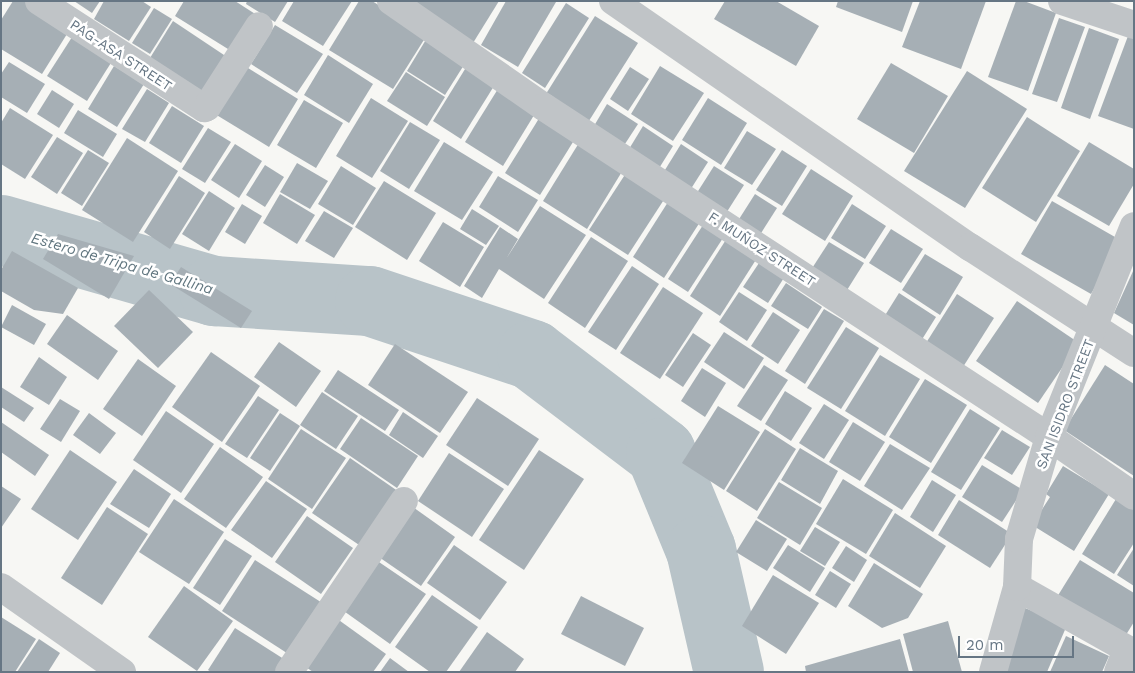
<!DOCTYPE html>
<html>
<head>
<meta charset="utf-8">
<style>
	body { margin:0 }
	#map { position:relative; width:1135px; height:673px; overflow:hidden; background:#f7f7f4; font-family:"Work Sans",sans-serif }
	div>[style] { position:absolute }
	[style*='--x'] { left:calc(var(--x)*1px); top:calc(var(--y)*1px); width:calc(var(--w)*1px); rotate:calc(var(--a)*1deg) }
	.river>* { height:70px; margin:-35px; padding:0 35px; transform-origin:35px; border-radius:35px; background:#b8c3c8 }
	.building>* { inset:0; background:#a6afb5 }
	.minor>* { height:28px; margin:-14px; padding:0 14px; transform-origin:14px; border-radius:14px; background:#c0c4c7 }
	span { translate:-50% -50%; white-space:nowrap; text-align:center; line-height:1.15; -webkit-text-stroke:5px #fff; paint-order:stroke }
	.street-label { font-size:14px; color:#667684 }
	.water-label { font-size:15px; color:#627780; font-style:italic }
	.frame { position:absolute; inset:0; border:2px solid #667684; pointer-events:none }
	.scale { position:absolute; left:958px; top:636px; width:116px; height:22px; box-sizing:border-box; border:2px solid #667684; border-top:0; padding-left:6px; font-size:15px; line-height:18px; white-space:nowrap; color:#667684; -webkit-text-stroke:4px #fff; paint-order:stroke }
</style>
</head>
<body>
<div id="map">
	<div class="river">
		<i style="--x:1;--y:230;--w:222;--a:16"></i>
		<i style="--x:214;--y:291;--w:156;--a:3.7"></i>
		<i style="--x:370;--y:301;--w:171;--a:18.4"></i>
		<i style="--x:532;--y:355;--w:162;--a:37.2"></i>
		<i style="--x:661;--y:453;--w:105;--a:67.6"></i>
		<i style="--x:701;--y:550;--w:125;--a:77.1"></i>
	</div>
	<div class="building">
		<i style="clip-path:polygon(13px 1px,32px 1px,72px 26px,42px 74px,1px 49px,1px 20px)"></i>
		<i style="clip-path:polygon(74px 1px,100px 1px,92px 13px)"></i>
		<i style="clip-path:polygon(104px 1px,142px 1px,151px 7px,129px 41px,94px 19px)"></i>
		<i style="clip-path:polygon(184px 1px,235px 1px,260px 17px,236px 54px,175px 16px)"></i>
		<i style="clip-path:polygon(247px 1px,288px 1px,275px 22px,246px 4px)"></i>
		<i style="clip-path:polygon(294px 1px,352px 1px,323px 46px,282px 21px)"></i>
		<i style="clip-path:polygon(359px 1px,372px 1px,427px 35px,393px 89px,329px 50px)"></i>
		<i style="clip-path:polygon(409px 1px,499px 1px,473px 43px)"></i>
		<i style="clip-path:polygon(506px 1px,556px 2px,518px 67px,481px 45px)"></i>
		<i style="clip-path:polygon(725px 1px,776px 1px,819px 26px,796px 66px,714px 19px)"></i>
		<i style="clip-path:polygon(838px 1px,913px 1px,902px 32px,836px 7px)"></i>
		<i style="clip-path:polygon(920px 1px,986px 1px,961px 69px,902px 47px)"></i>
		<i style="clip-path:polygon(1016px 1px,1024px 1px,1056px 13px,1028px 91px,988px 77px)"></i>
		<i style="clip-path:polygon(566px 3px,589px 18px,545px 88px,522px 73px)"></i>
		<i style="clip-path:polygon(154px 8px,172px 19px,150px 54px,132px 43px)"></i>
		<i style="clip-path:polygon(595px 16px,638px 43px,587px 124px,544px 97px)"></i>
		<i style="clip-path:polygon(1059px 18px,1085px 27px,1057px 102px,1032px 94px)"></i>
		<i style="clip-path:polygon(173px 21px,233px 61px,206px 104px,145px 66px)"></i>
		<i style="clip-path:polygon(275px 25px,323px 54px,297px 93px,251px 64px)"></i>
		<i style="clip-path:polygon(1089px 28px,1119px 39px,1090px 119px,1061px 108px)"></i>
		<i style="clip-path:polygon(430px 33px,469px 57px,445px 95px,407px 71px)"></i>
		<i style="clip-path:polygon(74px 34px,114px 58px,87px 101px,47px 76px)"></i>
		<i style="clip-path:polygon(1128px 36px,1134px 39px,1134px 129px,1098px 116px)"></i>
		<i style="clip-path:polygon(328px 55px,373px 84px,349px 123px,304px 95px)"></i>
		<i style="clip-path:polygon(470px 61px,499px 78px,461px 139px,433px 121px)"></i>
		<i style="clip-path:polygon(9px 62px,45px 84px,27px 113px,1px 97px,1px 74px)"></i>
		<i style="clip-path:polygon(240px 63px,298px 99px,269px 147px,210px 111px)"></i>
		<i style="clip-path:polygon(891px 63px,948px 96px,914px 153px,857px 119px)"></i>
		<i style="clip-path:polygon(114px 66px,144px 84px,117px 127px,88px 109px)"></i>
		<i style="clip-path:polygon(660px 66px,704px 93px,673px 141px,631px 114px)"></i>
		<i style="clip-path:polygon(630px 67px,649px 79px,628px 111px,610px 99px)"></i>
		<i style="clip-path:polygon(967px 71px,1027px 109px,965px 208px,904px 171px)"></i>
		<i style="clip-path:polygon(406px 72px,445px 97px,427px 126px,387px 101px)"></i>
		<i style="clip-path:polygon(501px 84px,539px 107px,503px 166px,465px 142px)"></i>
		<i style="clip-path:polygon(147px 89px,169px 103px,145px 142px,122px 129px)"></i>
		<i style="clip-path:polygon(52px 90px,74px 104px,59px 128px,37px 114px)"></i>
		<i style="clip-path:polygon(371px 98px,408px 121px,372px 178px,336px 156px)"></i>
		<i style="clip-path:polygon(708px 98px,747px 123px,721px 165px,682px 140px)"></i>
		<i style="clip-path:polygon(304px 100px,343px 123px,316px 168px,277px 145px)"></i>
		<i style="clip-path:polygon(607px 104px,638px 124px,621px 150px,591px 131px)"></i>
		<i style="clip-path:polygon(172px 106px,204px 126px,181px 163px,149px 143px)"></i>
		<i style="clip-path:polygon(10px 108px,53px 135px,25px 179px,1px 164px,1px 123px)"></i>
		<i style="clip-path:polygon(78px 110px,117px 134px,103px 157px,64px 133px)"></i>
		<i style="clip-path:polygon(543px 112px,578px 134px,540px 195px,505px 173px)"></i>
		<i style="clip-path:polygon(1027px 117px,1080px 151px,1036px 222px,982px 188px)"></i>
		<i style="clip-path:polygon(410px 122px,440px 140px,409px 189px,380px 171px)"></i>
		<i style="clip-path:polygon(643px 126px,673px 146px,656px 173px,626px 154px)"></i>
		<i style="clip-path:polygon(208px 128px,231px 142px,205px 183px,182px 169px)"></i>
		<i style="clip-path:polygon(747px 131px,776px 149px,752px 185px,724px 168px)"></i>
		<i style="clip-path:polygon(57px 137px,83px 153px,57px 194px,31px 177px)"></i>
		<i style="clip-path:polygon(127px 138px,178px 171px,133px 242px,82px 210px)"></i>
		<i style="clip-path:polygon(582px 138px,626px 165px,587px 229px,543px 201px)"></i>
		<i style="clip-path:polygon(444px 142px,493px 172px,462px 220px,414px 191px)"></i>
		<i style="clip-path:polygon(1089px 142px,1134px 169px,1134px 184px,1109px 226px,1057px 196px)"></i>
		<i style="clip-path:polygon(235px 144px,262px 161px,239px 198px,211px 180px)"></i>
		<i style="clip-path:polygon(681px 144px,708px 162px,687px 195px,660px 178px)"></i>
		<i style="clip-path:polygon(88px 150px,109px 163px,82px 206px,61px 193px)"></i>
		<i style="clip-path:polygon(782px 150px,807px 166px,782px 206px,756px 190px)"></i>
		<i style="clip-path:polygon(297px 163px,328px 181px,310px 209px,280px 192px)"></i>
		<i style="clip-path:polygon(265px 165px,284px 177px,265px 207px,246px 195px)"></i>
		<i style="clip-path:polygon(341px 166px,376px 188px,353px 225px,318px 204px)"></i>
		<i style="clip-path:polygon(714px 166px,744px 185px,723px 218px,693px 199px)"></i>
		<i style="clip-path:polygon(811px 169px,853px 196px,825px 241px,782px 214px)"></i>
		<i style="clip-path:polygon(628px 170px,667px 195px,628px 255px,589px 230px)"></i>
		<i style="clip-path:polygon(179px 176px,205px 193px,170px 249px,144px 232px)"></i>
		<i style="clip-path:polygon(498px 176px,538px 200px,518px 232px,479px 207px)"></i>
		<i style="clip-path:polygon(384px 181px,436px 213px,407px 260px,355px 227px)"></i>
		<i style="clip-path:polygon(209px 191px,235px 208px,209px 251px,182px 234px)"></i>
		<i style="clip-path:polygon(280px 194px,315px 215px,297px 244px,263px 223px)"></i>
		<i style="clip-path:polygon(755px 194px,777px 208px,756px 241px,734px 227px)"></i>
		<i style="clip-path:polygon(1052px 201px,1122px 241px,1091px 294px,1021px 254px)"></i>
		<i style="clip-path:polygon(668px 202px,700px 222px,664px 278px,633px 257px)"></i>
		<i style="clip-path:polygon(242px 204px,262px 216px,245px 244px,225px 232px)"></i>
		<i style="clip-path:polygon(852px 204px,886px 226px,865px 259px,831px 238px)"></i>
		<i style="clip-path:polygon(540px 206px,586px 235px,544px 299px,499px 269px,482px 298px,464px 286px,500px 227px,518px 239px,506px 259px)"></i>
		<i style="clip-path:polygon(472px 209px,499px 226px,486px 245px,460px 229px)"></i>
		<i style="clip-path:polygon(324px 211px,353px 228px,334px 258px,305px 241px)"></i>
		<i style="clip-path:polygon(443px 222px,484px 247px,460px 287px,419px 261px)"></i>
		<i style="clip-path:polygon(703px 225px,723px 238px,688px 292px,668px 279px)"></i>
		<i style="clip-path:polygon(891px 229px,923px 249px,901px 283px,869px 263px)"></i>
		<i style="clip-path:polygon(58px 234px,134px 256px,109px 299px,43px 259px)"></i>
		<i style="clip-path:polygon(729px 235px,759px 255px,720px 316px,690px 296px)"></i>
		<i style="clip-path:polygon(591px 237px,628px 261px,585px 328px,548px 303px)"></i>
		<i style="clip-path:polygon(829px 242px,864px 263px,842px 298px,807px 276px)"></i>
		<i style="clip-path:polygon(12px 251px,78px 288px,63px 314px,34px 310px,1px 291px,1px 270px)"></i>
		<i style="clip-path:polygon(925px 254px,963px 277px,940px 315px,902px 290px)"></i>
		<i style="clip-path:polygon(763px 257px,787px 273px,768px 303px,743px 287px)"></i>
		<i style="clip-path:polygon(632px 266px,659px 284px,616px 350px,588px 332px)"></i>
		<i style="clip-path:polygon(181px 267px,252px 311px,241px 328px,170px 284px)"></i>
		<i style="clip-path:polygon(1134px 269px,1134px 325px,1114px 313px)"></i>
		<i style="clip-path:polygon(786px 283px,822px 307px,808px 329px,771px 306px)"></i>
		<i style="clip-path:polygon(663px 287px,703px 313px,660px 379px,620px 353px)"></i>
		<i style="clip-path:polygon(149px 290px,193px 332px,158px 368px,114px 326px)"></i>
		<i style="clip-path:polygon(739px 292px,767px 310px,747px 341px,719px 322px)"></i>
		<i style="clip-path:polygon(899px 293px,936px 317px,916px 349px,879px 325px)"></i>
		<i style="clip-path:polygon(957px 294px,994px 318px,963px 367px,926px 343px)"></i>
		<i style="clip-path:polygon(1017px 301px,1079px 343px,1038px 403px,976px 361px)"></i>
		<i style="clip-path:polygon(12px 305px,46px 324px,34px 345px,1px 327px)"></i>
		<i style="clip-path:polygon(824px 309px,844px 321px,805px 384px,785px 371px)"></i>
		<i style="clip-path:polygon(773px 312px,800px 330px,778px 364px,751px 346px)"></i>
		<i style="clip-path:polygon(67px 315px,118px 351px,98px 380px,47px 344px)"></i>
		<i style="clip-path:polygon(846px 327px,879px 348px,841px 409px,807px 388px)"></i>
		<i style="clip-path:polygon(724px 332px,764px 358px,744px 389px,704px 362px)"></i>
		<i style="clip-path:polygon(693px 333px,711px 345px,683px 387px,665px 375px)"></i>
		<i style="clip-path:polygon(279px 342px,321px 371px,296px 407px,254px 377px)"></i>
		<i style="clip-path:polygon(395px 344px,468px 392px,440px 433px,368px 385px)"></i>
		<i style="clip-path:polygon(211px 352px,260px 386px,222px 442px,172px 407px)"></i>
		<i style="clip-path:polygon(880px 355px,920px 379px,885px 436px,845px 411px)"></i>
		<i style="clip-path:polygon(39px 357px,67px 377px,49px 405px,20px 387px)"></i>
		<i style="clip-path:polygon(138px 359px,176px 386px,142px 436px,103px 409px)"></i>
		<i style="clip-path:polygon(764px 365px,788px 380px,761px 421px,737px 406px)"></i>
		<i style="clip-path:polygon(1105px 365px,1134px 384px,1134px 476px,1064px 430px)"></i>
		<i style="clip-path:polygon(702px 368px,726px 383px,705px 417px,681px 401px)"></i>
		<i style="clip-path:polygon(338px 370px,399px 410px,385px 431px,324px 391px)"></i>
		<i style="clip-path:polygon(925px 379px,967px 405px,931px 463px,889px 437px)"></i>
		<i style="clip-path:polygon(1px 387px,34px 408px,24px 422px,1px 407px)"></i>
		<i style="clip-path:polygon(785px 391px,812px 408px,791px 441px,765px 424px)"></i>
		<i style="clip-path:polygon(322px 392px,358px 416px,336px 449px,300px 425px)"></i>
		<i style="clip-path:polygon(258px 396px,279px 410px,247px 458px,225px 444px)"></i>
		<i style="clip-path:polygon(477px 398px,539px 439px,508px 486px,446px 445px)"></i>
		<i style="clip-path:polygon(60px 399px,80px 411px,61px 442px,40px 429px)"></i>
		<i style="clip-path:polygon(824px 404px,849px 420px,824px 459px,799px 443px)"></i>
		<i style="clip-path:polygon(718px 406px,760px 432px,724px 490px,682px 463px)"></i>
		<i style="clip-path:polygon(970px 409px,1000px 428px,961px 490px,931px 472px)"></i>
		<i style="clip-path:polygon(166px 411px,214px 444px,181px 493px,133px 460px)"></i>
		<i style="clip-path:polygon(403px 412px,438px 436px,423px 458px,389px 435px)"></i>
		<i style="clip-path:polygon(89px 413px,116px 433px,100px 454px,73px 435px)"></i>
		<i style="clip-path:polygon(280px 413px,300px 426px,270px 471px,250px 458px)"></i>
		<i style="clip-path:polygon(361px 418px,418px 456px,397px 488px,340px 449px)"></i>
		<i style="clip-path:polygon(1px 422px,49px 455px,35px 476px,1px 452px)"></i>
		<i style="clip-path:polygon(853px 422px,885px 442px,860px 481px,829px 462px)"></i>
		<i style="clip-path:polygon(301px 429px,346px 458px,312px 509px,268px 479px)"></i>
		<i style="clip-path:polygon(765px 429px,796px 449px,757px 511px,726px 491px)"></i>
		<i style="clip-path:polygon(1002px 430px,1030px 447px,1012px 475px,984px 458px)"></i>
		<i style="clip-path:polygon(890px 444px,930px 468px,902px 510px,864px 486px)"></i>
		<i style="clip-path:polygon(220px 447px,263px 477px,226px 528px,184px 499px)"></i>
		<i style="clip-path:polygon(800px 448px,838px 471px,820px 504px,781px 480px)"></i>
		<i style="clip-path:polygon(70px 450px,117px 482px,78px 540px,31px 509px)"></i>
		<i style="clip-path:polygon(539px 450px,584px 479px,524px 570px,479px 540px)"></i>
		<i style="clip-path:polygon(449px 453px,504px 489px,472px 537px,418px 501px)"></i>
		<i style="clip-path:polygon(350px 458px,402px 494px,365px 549px,312px 513px)"></i>
		<i style="clip-path:polygon(982px 465px,1023px 490px,1002px 522px,962px 497px)"></i>
		<i style="clip-path:polygon(1063px 466px,1109px 494px,1074px 551px,1032px 525px,1050px 497px,1046px 494px)"></i>
		<i style="clip-path:polygon(134px 469px,171px 494px,149px 528px,110px 504px)"></i>
		<i style="clip-path:polygon(843px 479px,893px 510px,866px 554px,816px 524px)"></i>
		<i style="clip-path:polygon(932px 480px,956px 495px,933px 532px,910px 517px)"></i>
		<i style="clip-path:polygon(266px 481px,307px 509px,272px 558px,231px 530px)"></i>
		<i style="clip-path:polygon(779px 482px,822px 508px,800px 545px,757px 518px)"></i>
		<i style="clip-path:polygon(1px 486px,21px 499px,1px 528px)"></i>
		<i style="clip-path:polygon(174px 499px,224px 532px,189px 584px,139px 552px)"></i>
		<i style="clip-path:polygon(1116px 499px,1134px 510px,1134px 543px,1114px 574px,1082px 554px)"></i>
		<i style="clip-path:polygon(959px 500px,1012px 534px,990px 568px,938px 535px)"></i>
		<i style="clip-path:polygon(410px 505px,455px 537px,421px 586px,376px 555px)"></i>
		<i style="clip-path:polygon(107px 507px,148px 534px,102px 605px,61px 578px)"></i>
		<i style="clip-path:polygon(895px 513px,946px 546px,920px 588px,869px 556px)"></i>
		<i style="clip-path:polygon(307px 516px,353px 548px,321px 594px,275px 562px)"></i>
		<i style="clip-path:polygon(756px 520px,787px 539px,767px 571px,736px 552px)"></i>
		<i style="clip-path:polygon(815px 527px,840px 542px,825px 566px,800px 551px)"></i>
		<i style="clip-path:polygon(225px 539px,252px 556px,220px 605px,193px 588px)"></i>
		<i style="clip-path:polygon(454px 545px,507px 582px,480px 620px,427px 583px)"></i>
		<i style="clip-path:polygon(788px 545px,825px 568px,810px 592px,773px 568px)"></i>
		<i style="clip-path:polygon(846px 546px,867px 560px,854px 582px,832px 568px)"></i>
		<i style="clip-path:polygon(1134px 548px,1134px 586px,1117px 575px)"></i>
		<i style="clip-path:polygon(255px 560px,327px 606px,293px 657px,222px 611px)"></i>
		<i style="clip-path:polygon(376px 560px,426px 594px,390px 644px,341px 609px)"></i>
		<i style="clip-path:polygon(1080px 560px,1134px 593px,1134px 622px,1124px 638px,1057px 597px)"></i>
		<i style="clip-path:polygon(874px 563px,923px 594px,908px 618px,882px 628px,848px 606px)"></i>
		<i style="clip-path:polygon(830px 571px,851px 584px,836px 608px,815px 595px)"></i>
		<i style="clip-path:polygon(773px 575px,819px 603px,786px 654px,742px 626px)"></i>
		<i style="clip-path:polygon(184px 586px,233px 621px,197px 671px,148px 637px)"></i>
		<i style="clip-path:polygon(432px 595px,478px 627px,446px 672px,430px 672px,395px 647px)"></i>
		<i style="clip-path:polygon(581px 596px,644px 628px,625px 666px,561px 634px)"></i>
		<i style="clip-path:polygon(1020px 606px,1067px 625px,1047px 672px,1002px 672px)"></i>
		<i style="clip-path:polygon(1px 617px,36px 639px,15px 672px,1px 672px)"></i>
		<i style="clip-path:polygon(336px 618px,386px 654px,373px 672px,313px 672px,303px 665px)"></i>
		<i style="clip-path:polygon(948px 621px,962px 672px,913px 672px,903px 634px)"></i>
		<i style="clip-path:polygon(235px 628px,290px 663px,285px 672px,211px 672px,208px 670px)"></i>
		<i style="clip-path:polygon(487px 632px,524px 659px,515px 672px,459px 672px)"></i>
		<i style="clip-path:polygon(1066px 636px,1109px 656px,1102px 672px,1050px 672px)"></i>
		<i style="clip-path:polygon(39px 639px,60px 653px,48px 672px,17px 672px)"></i>
		<i style="clip-path:polygon(900px 639px,909px 672px,806px 672px,805px 666px)"></i>
		<i style="clip-path:polygon(390px 658px,409px 672px,380px 672px)"></i>
	</div>
	<div class="minor">
		<i style="--x:39;--y:1;--w:197;--a:33"></i>
		<i style="--x:204;--y:108;--w:3;--a:-18"></i>
		<i style="--x:207;--y:107;--w:96;--a:-57.3"></i>
		<i style="--x:391;--y:1;--w:186;--a:34.7"></i>
		<i style="--x:544;--y:107;--w:603;--a:33.16"></i>
		<i style="--x:1049;--y:437;--w:103;--a:34.8"></i>
		<i style="--x:613;--y:1;--w:434;--a:34.6"></i>
		<i style="--x:970;--y:247;--w:195;--a:32.9"></i>
		<i style="--x:1062;--y:1;--w:76;--a:18.4"></i>
		<i style="--x:1;--y:587;--w:148;--a:35.1"></i>
		<i style="--x:1017;--y:587;--w:134;--a:29.4"></i>
		<i style="--x:289;--y:672;--w:206;--a:-56.1"></i>
		<i style="--x:993;--y:672;--w:88;--a:-74.2"></i>
		<i style="--x:1017;--y:587;--w:48;--a:-87.6"></i>
		<i style="--x:1019;--y:539;--w:106;--a:-73.6"></i>
		<i style="--x:1049;--y:437;--w:227;--a:-68.1"></i>
		<i style="--x:1118;--y:672;--w:24;--a:-68"></i>
	</div>
	<div class="street-label">
		<span style="left:121px;top:55px;rotate:33deg">PAG-ASA STREET</span>
		<span style="left:762px;top:249px;rotate:33deg">F. MUÑOZ STREET</span>
		<span style="left:1065px;top:404px;rotate:-69deg">SAN ISIDRO STREET</span>
	</div>
	<div class="water-label">
		<span style="left:122px;top:264px;rotate:16deg">Estero de Tripa de Gallina</span>
	</div>
	<div class="frame"></div>
	<div class="scale">20 m</div>
</div>
</body>
</html>
